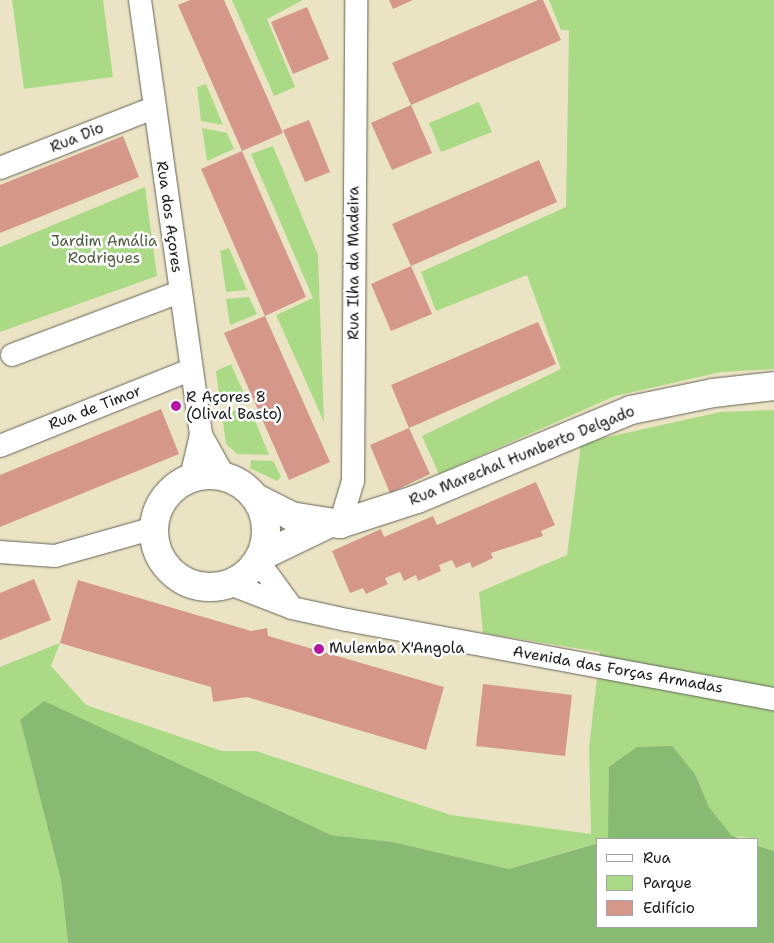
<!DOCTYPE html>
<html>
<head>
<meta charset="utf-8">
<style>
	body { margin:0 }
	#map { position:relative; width:774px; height:943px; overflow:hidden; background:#ebe4c4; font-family:"Shantell Sans",sans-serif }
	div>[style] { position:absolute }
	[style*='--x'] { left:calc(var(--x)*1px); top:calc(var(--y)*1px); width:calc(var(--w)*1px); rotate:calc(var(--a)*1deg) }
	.green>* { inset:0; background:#abda87 }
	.forest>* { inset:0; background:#88ba74 }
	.building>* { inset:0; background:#d4978a }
	.roads { filter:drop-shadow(0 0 1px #646257) drop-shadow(0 0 1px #646257) }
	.minor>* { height:22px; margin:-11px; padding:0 11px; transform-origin:11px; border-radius:11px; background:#fff }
	.tertiary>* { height:28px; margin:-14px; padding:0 14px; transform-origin:14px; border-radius:14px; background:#fff }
	.tertiary>.ring { margin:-14px; padding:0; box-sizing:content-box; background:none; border:28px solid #fff; border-radius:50% }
	.dots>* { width:14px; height:14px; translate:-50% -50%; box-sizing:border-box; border:2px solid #fff; border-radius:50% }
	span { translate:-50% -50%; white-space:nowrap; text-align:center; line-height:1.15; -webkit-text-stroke:5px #fff; paint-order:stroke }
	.street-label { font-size:15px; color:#1c1c1c }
	.park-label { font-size:15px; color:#4e5e41 }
	.poi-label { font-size:15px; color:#1c1c1c }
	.left { translate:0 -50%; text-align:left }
	.legend { position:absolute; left:596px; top:838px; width:162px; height:90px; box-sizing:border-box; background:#fff; border:1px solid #a4a4a4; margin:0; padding:6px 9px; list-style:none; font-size:15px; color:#1c1c1c }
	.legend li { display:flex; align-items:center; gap:10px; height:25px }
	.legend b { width:25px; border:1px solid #a4a4a4 }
</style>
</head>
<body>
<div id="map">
	<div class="green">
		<i style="clip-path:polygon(12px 0,103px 0,113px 77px,24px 89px)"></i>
		<i style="clip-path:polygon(232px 0,303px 0,267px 19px,295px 87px,274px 96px)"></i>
		<i style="clip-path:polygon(549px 0,774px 0,774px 369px,721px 372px,615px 396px,439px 474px,422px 436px,561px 369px,527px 275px,436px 311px,421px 272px,566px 207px,569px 30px,561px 30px)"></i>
		<i style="clip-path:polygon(206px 84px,223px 125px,201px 121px,197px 87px)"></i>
		<i style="clip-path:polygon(479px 102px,492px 132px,441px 152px,429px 123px)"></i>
		<i style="clip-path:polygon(202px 128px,227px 133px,234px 149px,207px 161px)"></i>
		<i style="clip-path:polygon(273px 146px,318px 255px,324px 422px,276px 315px,313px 298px,251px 154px)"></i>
		<i style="clip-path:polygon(145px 187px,157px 276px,0 332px,0 247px)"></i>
		<i style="clip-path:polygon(229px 248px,247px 290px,226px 292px,220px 251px)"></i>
		<i style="clip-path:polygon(249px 297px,257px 314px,230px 325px,226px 299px)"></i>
		<i style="clip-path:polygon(231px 364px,249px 405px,220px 402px,216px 371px)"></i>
		<i style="clip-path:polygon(221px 409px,252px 413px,269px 455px,237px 454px,226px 444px)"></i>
		<i style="clip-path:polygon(774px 410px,774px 851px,758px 846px,758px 839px,731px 836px,709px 807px,695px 774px,611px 817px,610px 839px,509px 869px,393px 842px,331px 835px,255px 801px,20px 720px,61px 880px,68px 943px,0 943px,0 667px,60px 643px,51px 666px,86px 705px,222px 751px,256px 751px,451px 815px,591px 834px,589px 747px,600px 652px,483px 633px,479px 592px,567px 555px,581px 443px,720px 412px)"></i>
		<i style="clip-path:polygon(251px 460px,273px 461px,281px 477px,277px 481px,250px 468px)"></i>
	</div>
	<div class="forest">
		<i style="clip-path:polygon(44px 701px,331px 835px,393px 842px,509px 869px,598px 843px,598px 927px,758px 927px,758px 846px,774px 851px,774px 943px,68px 943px,61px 880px,20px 720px)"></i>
		<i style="clip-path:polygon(672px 746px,695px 774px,709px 807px,731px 835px,741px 839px,608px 839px,609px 767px,637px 747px)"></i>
	</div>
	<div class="building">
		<i style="clip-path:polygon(190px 0,224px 0,283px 133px,242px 151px,178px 5px)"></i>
		<i style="clip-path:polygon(389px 0,413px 0,393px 9px)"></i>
		<i style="clip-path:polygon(538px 0,543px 0,561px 40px,411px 105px,392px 63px)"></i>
		<i style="clip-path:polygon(307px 7px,329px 59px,293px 74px,271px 22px)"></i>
		<i style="clip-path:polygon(411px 105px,432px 153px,392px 170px,371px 123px)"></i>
		<i style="clip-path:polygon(309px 120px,330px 172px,305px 182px,283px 130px)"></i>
		<i style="clip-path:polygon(123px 136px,139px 177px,0 233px,0 185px)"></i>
		<i style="clip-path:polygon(242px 151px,306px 297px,265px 316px,201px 169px)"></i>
		<i style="clip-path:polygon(539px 160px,557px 202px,411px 266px,432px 314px,391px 331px,371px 284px,411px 266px,392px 224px)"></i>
		<i style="clip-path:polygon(265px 316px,330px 462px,289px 480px,224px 333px)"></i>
		<i style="clip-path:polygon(538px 322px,556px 364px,409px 428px,391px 385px)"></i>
		<i style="clip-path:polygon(161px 409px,179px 454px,0 527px,0 475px)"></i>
		<i style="clip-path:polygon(409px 428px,430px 474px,390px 493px,370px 445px)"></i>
		<i style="clip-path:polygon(536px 482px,555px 525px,541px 531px,543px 536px,491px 553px,493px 558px,472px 568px,470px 562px,456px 568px,452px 560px,439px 565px,441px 571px,418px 581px,416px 575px,404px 581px,400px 572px,385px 578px,388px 584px,366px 594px,363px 588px,350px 593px,332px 551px,381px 529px,384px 537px,433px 516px,437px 525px)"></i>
		<i style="clip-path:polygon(34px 579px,51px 620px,0 640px,0 593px)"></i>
		<i style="clip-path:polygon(78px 580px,251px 631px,267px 628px,268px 636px,444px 687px,426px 750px,247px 697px,213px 702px,211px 687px,60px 643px)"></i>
		<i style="clip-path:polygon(483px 684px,572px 695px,565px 756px,476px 746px)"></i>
	</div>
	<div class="roads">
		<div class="minor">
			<i style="--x:140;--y:0;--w:439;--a:82"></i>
			<i style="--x:201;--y:435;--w:47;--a:60.7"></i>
			<i style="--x:0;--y:168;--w:164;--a:-21.4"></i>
			<i style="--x:12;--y:355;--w:179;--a:-20.6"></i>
			<i style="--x:0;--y:446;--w:205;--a:-21.8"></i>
			<i style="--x:191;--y:477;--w:43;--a:-76.6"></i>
			<i style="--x:340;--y:524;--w:45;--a:-73.2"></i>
			<i style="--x:353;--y:481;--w:481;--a:-89.6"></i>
			<i style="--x:0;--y:552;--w:55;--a:4.2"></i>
			<i style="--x:55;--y:556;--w:100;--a:-15.7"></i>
			<i style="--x:258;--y:561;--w:54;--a:54"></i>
			<i style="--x:230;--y:584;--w:66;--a:21.2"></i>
			<i style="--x:292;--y:608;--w:56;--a:12.3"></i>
			<i style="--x:347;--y:620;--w:434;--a:10.5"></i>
		</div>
		<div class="tertiary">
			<i class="ring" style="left:154px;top:475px;width:84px;height:84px"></i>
			<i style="--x:258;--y:499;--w:37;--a:27"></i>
			<i style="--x:291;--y:516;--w:50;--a:9.3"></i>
			<i style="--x:340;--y:524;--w:81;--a:-18"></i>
			<i style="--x:417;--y:499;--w:232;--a:-22.6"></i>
			<i style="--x:631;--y:410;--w:84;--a:-11.7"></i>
			<i style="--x:713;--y:393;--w:61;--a:-6.5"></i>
			<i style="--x:262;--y:556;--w:76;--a:-25.9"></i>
		</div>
	</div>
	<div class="dots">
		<i style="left:176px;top:406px;background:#b5179e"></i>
		<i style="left:319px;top:649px;background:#b5179e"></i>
	</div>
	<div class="street-label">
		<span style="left:77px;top:138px;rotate:-22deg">Rua Dio</span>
		<span style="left:169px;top:217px;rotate:82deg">Rua dos Açores</span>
		<span style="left:354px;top:263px;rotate:-90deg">Rua Ilha da Madeira</span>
		<span style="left:95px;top:408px;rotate:-21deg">Rua de Timor</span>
		<span style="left:522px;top:456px;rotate:-22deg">Rua Marechal Humberto Delgado</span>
		<span style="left:618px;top:670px;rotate:10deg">Avenida das Forças Armadas</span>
	</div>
	<div class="park-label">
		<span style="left:104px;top:250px">Jardim Amália<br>Rodrigues</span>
	</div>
	<div class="poi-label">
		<span class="left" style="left:186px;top:406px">R Açores 8<br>(Olival Basto)</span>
		<span class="left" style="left:329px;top:649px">Mulemba X'Angola</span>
	</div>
	<ul class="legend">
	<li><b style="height:6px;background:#fff"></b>Rua</li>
	<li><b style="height:14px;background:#abda87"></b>Parque</li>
	<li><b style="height:14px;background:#d4978a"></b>Edifício</li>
	</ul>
</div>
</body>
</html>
